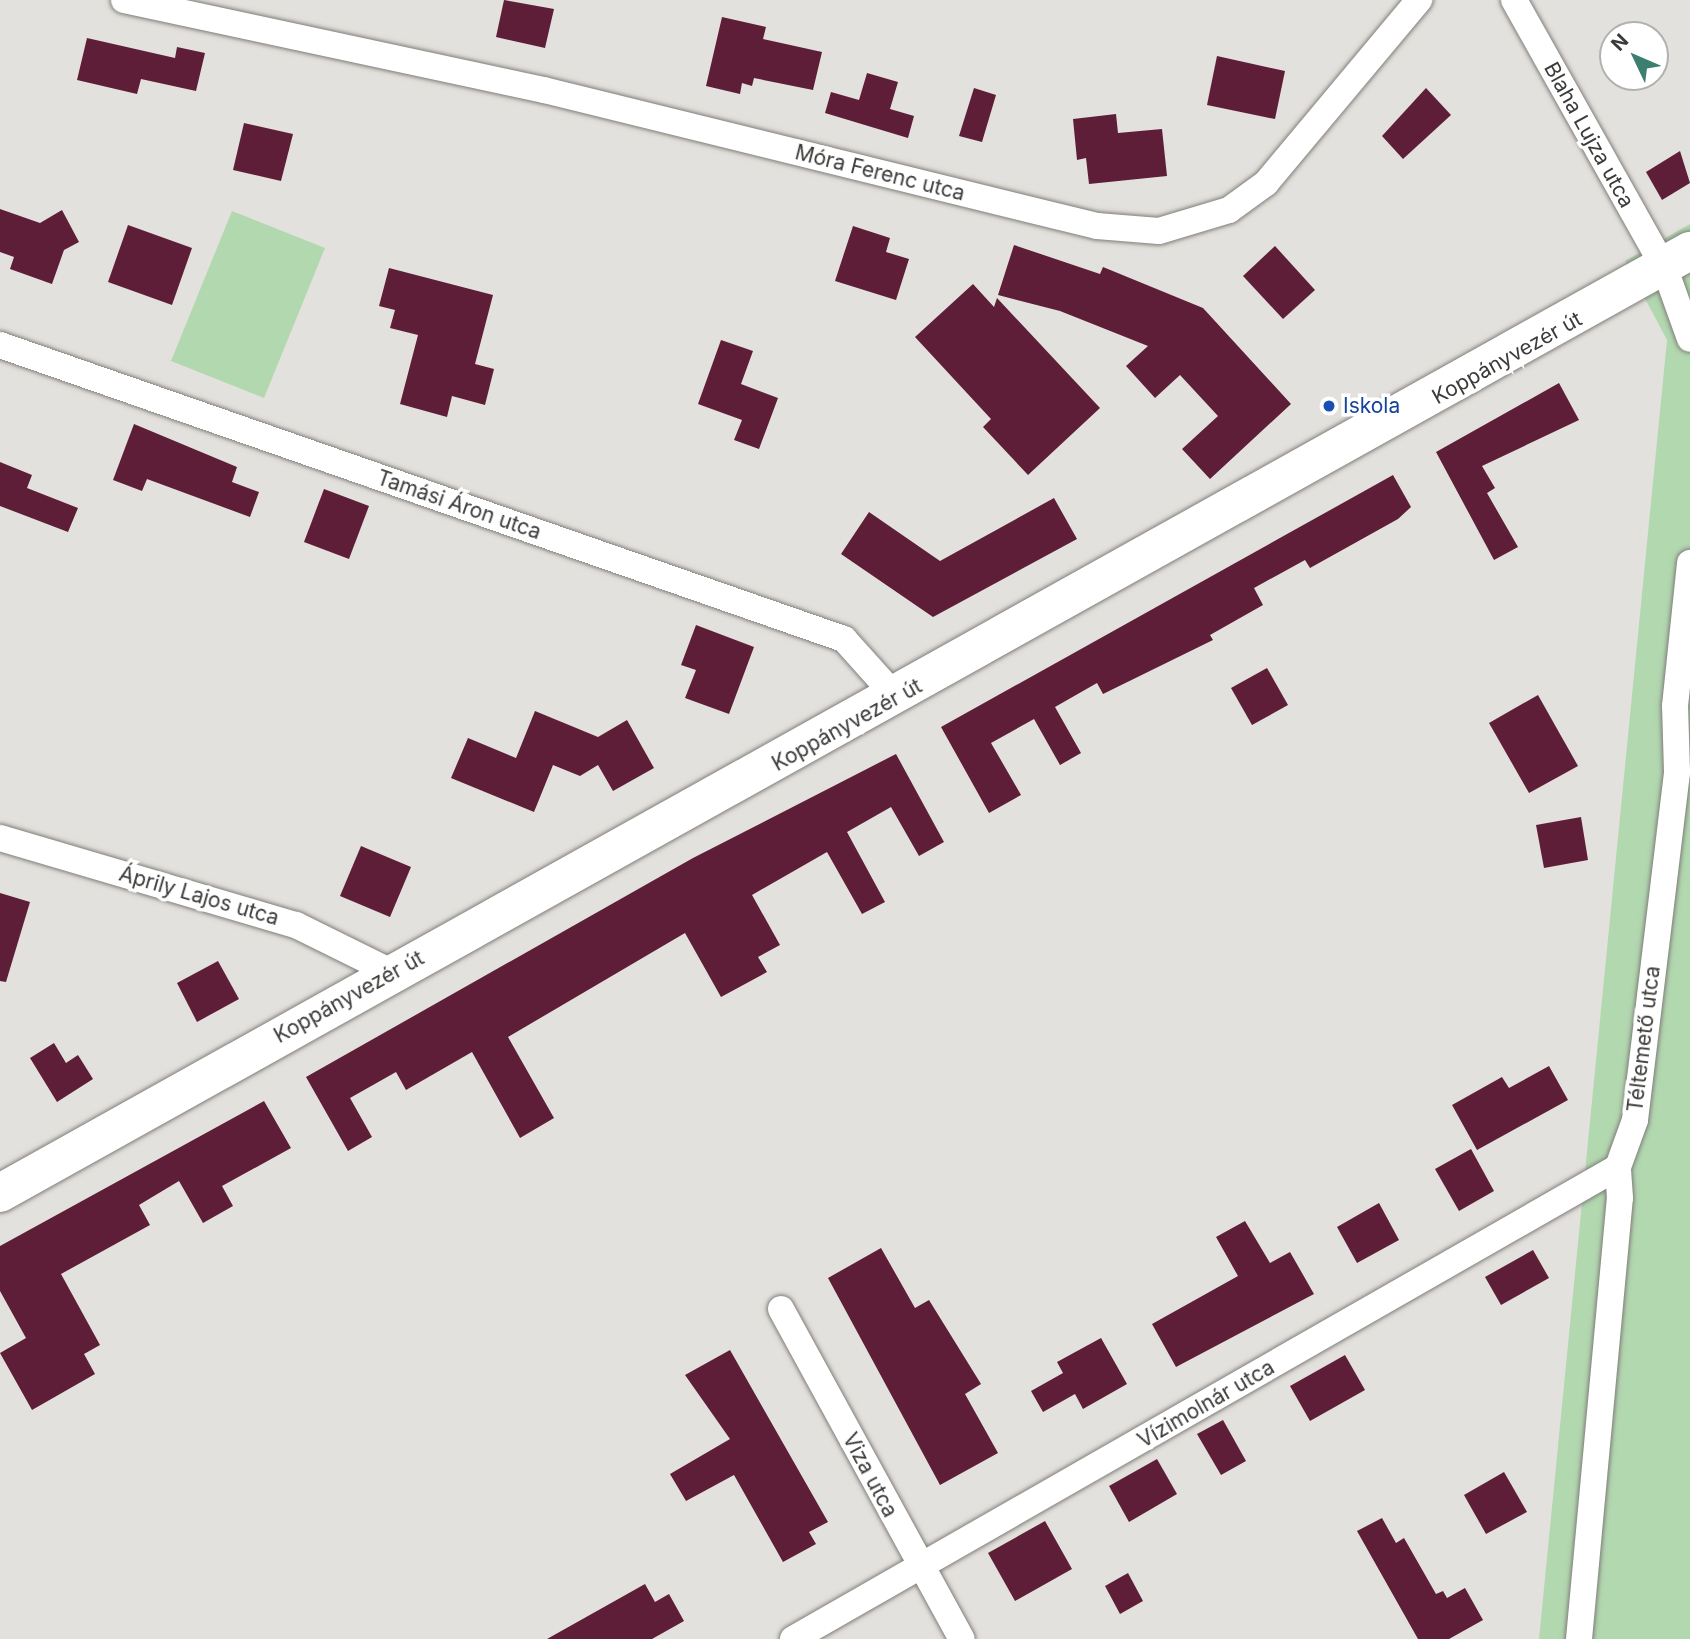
<!DOCTYPE html>
<html>
<head>
<meta charset="utf-8">
<style>
	body { margin:0 }
	#map { position:relative; width:1690px; height:1639px; overflow:hidden; background:#e3e1dd; font-family:Inter,sans-serif }
	div>[style] { position:absolute }
	[style*='--x'] { left:calc(var(--x)*1px); top:calc(var(--y)*1px); width:calc(var(--w)*1px); rotate:calc(var(--a)*1deg) }
	.green>* { inset:0; background:#b2d8b0 }
	.building>* { inset:0; background:#5e1e38 }
	.roads { filter:drop-shadow(0 0 2px #807e7a) drop-shadow(0 0 2px #807e7a) }
	.street>* { height:26px; margin:-13px; padding:0 13px; transform-origin:13px; border-radius:13px; background:#fff }
	.secondary>* { height:38px; margin:-19px; padding:0 19px; transform-origin:19px; border-radius:19px; background:#fff }
	.dots>* { width:19px; height:19px; translate:-50% -50%; box-sizing:border-box; border:4px solid #fff; border-radius:50% }
	span { translate:-50% -50%; white-space:nowrap; text-align:center; line-height:1.15; -webkit-text-stroke:7px #fff; paint-order:stroke }
	.street-label { font-size:21px; color:#3b3b39 }
	.transit-label { font-size:21px; color:#164399 }
	.left { translate:0 -50%; text-align:left }
	.north { position:absolute; left:1599px; top:21px; width:70px; height:70px; box-sizing:border-box; background:#fff; border:2px solid #b1b1b0; border-radius:50%; rotate:314deg; font-size:19px; font-weight:700; line-height:28px; text-align:center; color:#3b3b39 }
	.north::after { content:''; display:block; margin:auto; width:24px; height:32px; background:#3c7f71; clip-path:polygon(50% 0,100% 100%,50% 72%,0 100%) }
</style>
</head>
<body>
<div id="map">
	<div class="green">
		<i style="clip-path:polygon(232px 211px,325px 248px,264px 398px,171px 361px)"></i>
		<i style="clip-path:polygon(1690px 224px,1690px 1639px,1539px 1639px,1667px 340px,1625px 261px)"></i>
	</div>
	<div class="building">
		<i style="clip-path:polygon(504px 0,554px 9px,545px 48px,496px 37px)"></i>
		<i style="clip-path:polygon(722px 17px,766px 27px,763px 39px,822px 52px,813px 90px,754px 78px,752px 86px,742px 83px,740px 94px,706px 86px)"></i>
		<i style="clip-path:polygon(87px 38px,175px 58px,177px 47px,205px 53px,196px 91px,141px 79px,137px 94px,77px 80px)"></i>
		<i style="clip-path:polygon(1217px 56px,1285px 71px,1275px 119px,1207px 105px)"></i>
		<i style="clip-path:polygon(867px 73px,898px 82px,890px 109px,914px 116px,908px 138px,825px 113px,831px 92px,859px 100px)"></i>
		<i style="clip-path:polygon(974px 88px,996px 95px,982px 142px,959px 136px)"></i>
		<i style="clip-path:polygon(1426px 88px,1451px 115px,1403px 159px,1382px 136px)"></i>
		<i style="clip-path:polygon(1116px 114px,1118px 133px,1162px 129px,1167px 176px,1089px 184px,1086px 158px,1077px 160px,1073px 119px)"></i>
		<i style="clip-path:polygon(244px 123px,293px 134px,281px 181px,233px 170px)"></i>
		<i style="clip-path:polygon(1680px 151px,1690px 183px,1662px 200px,1646px 172px)"></i>
		<i style="clip-path:polygon(0 209px,40px 223px,62px 210px,79px 242px,64px 250px,52px 284px,10px 269px,14px 257px,0 252px)"></i>
		<i style="clip-path:polygon(128px 225px,192px 248px,172px 305px,108px 282px)"></i>
		<i style="clip-path:polygon(853px 226px,890px 238px,886px 252px,909px 259px,896px 300px,835px 281px)"></i>
		<i style="clip-path:polygon(1014px 245px,1100px 274px,1103px 267px,1203px 308px,1291px 404px,1210px 479px,1182px 449px,1218px 416px,1180px 375px,1155px 398px,1126px 366px,1148px 346px,1060px 311px,998px 295px)"></i>
		<i style="clip-path:polygon(1275px 246px,1315px 290px,1283px 319px,1243px 276px)"></i>
		<i style="clip-path:polygon(389px 268px,493px 295px,475px 364px,494px 369px,485px 405px,452px 396px,447px 417px,400px 404px,418px 335px,390px 328px,395px 310px,379px 306px)"></i>
		<i style="clip-path:polygon(973px 284px,994px 307px,997px 298px,1100px 408px,1028px 475px,983px 427px,991px 419px,915px 337px)"></i>
		<i style="clip-path:polygon(721px 340px,753px 351px,741px 384px,778px 398px,759px 449px,734px 440px,742px 420px,698px 404px)"></i>
		<i style="clip-path:polygon(1559px 383px,1579px 420px,1482px 466px,1495px 488px,1487px 493px,1518px 547px,1494px 560px,1436px 452px)"></i>
		<i style="clip-path:polygon(134px 424px,237px 467px,232px 482px,259px 492px,250px 517px,147px 479px,142px 491px,113px 480px)"></i>
		<i style="clip-path:polygon(0 462px,32px 475px,27px 488px,78px 508px,68px 532px,0 506px)"></i>
		<i style="clip-path:polygon(1393px 475px,1411px 507px,1398px 519px,1310px 568px,1305px 560px,1254px 588px,1263px 605px,1210px 635px,1213px 640px,1103px 694px,1097px 683px,1055px 707px,1081px 753px,1060px 765px,1034px 719px,991px 743px,1021px 795px,989px 813px,941px 727px)"></i>
		<i style="clip-path:polygon(324px 489px,369px 506px,349px 559px,304px 542px)"></i>
		<i style="clip-path:polygon(1054px 498px,1077px 539px,933px 617px,841px 554px,869px 512px,940px 561px)"></i>
		<i style="clip-path:polygon(696px 625px,754px 647px,729px 714px,685px 698px,696px 670px,681px 665px)"></i>
		<i style="clip-path:polygon(1267px 668px,1288px 705px,1252px 725px,1231px 688px)"></i>
		<i style="clip-path:polygon(1538px 695px,1578px 766px,1529px 793px,1489px 723px)"></i>
		<i style="clip-path:polygon(535px 711px,598px 737px,627px 720px,654px 768px,613px 791px,598px 765px,580px 776px,553px 765px,534px 812px,451px 778px,468px 738px,516px 758px)"></i>
		<i style="clip-path:polygon(896px 754px,944px 842px,919px 856px,891px 807px,847px 832px,885px 902px,862px 914px,827px 852px,752px 895px,780px 945px,758px 957px,767px 972px,721px 997px,685px 933px,508px 1037px,554px 1118px,520px 1138px,472px 1052px,406px 1090px,396px 1072px,350px 1098px,372px 1137px,348px 1151px,306px 1077px,693px 858px)"></i>
		<i style="clip-path:polygon(1581px 817px,1588px 860px,1544px 868px,1536px 825px)"></i>
		<i style="clip-path:polygon(361px 846px,411px 867px,390px 917px,340px 896px)"></i>
		<i style="clip-path:polygon(0 893px,30px 902px,6px 982px,0 981px)"></i>
		<i style="clip-path:polygon(218px 961px,239px 999px,197px 1022px,177px 983px)"></i>
		<i style="clip-path:polygon(54px 1043px,66px 1063px,78px 1055px,93px 1079px,57px 1102px,30px 1058px)"></i>
		<i style="clip-path:polygon(1549px 1066px,1568px 1100px,1477px 1150px,1452px 1105px,1502px 1077px,1509px 1088px)"></i>
		<i style="clip-path:polygon(264px 1101px,291px 1148px,222px 1186px,233px 1206px,203px 1223px,179px 1181px,139px 1205px,150px 1225px,61px 1274px,100px 1345px,84px 1354px,95px 1374px,32px 1410px,0 1353px,26px 1338px,0 1291px,0 1246px)"></i>
		<i style="clip-path:polygon(1471px 1149px,1494px 1191px,1459px 1211px,1435px 1169px)"></i>
		<i style="clip-path:polygon(1379px 1203px,1399px 1240px,1357px 1263px,1337px 1227px)"></i>
		<i style="clip-path:polygon(1245px 1221px,1270px 1263px,1290px 1252px,1314px 1294px,1176px 1367px,1152px 1324px,1238px 1276px,1216px 1237px)"></i>
		<i style="clip-path:polygon(881px 1248px,915px 1308px,929px 1300px,981px 1384px,965px 1394px,998px 1453px,940px 1485px,828px 1278px)"></i>
		<i style="clip-path:polygon(1533px 1250px,1549px 1278px,1501px 1305px,1485px 1277px)"></i>
		<i style="clip-path:polygon(1101px 1338px,1127px 1384px,1083px 1409px,1075px 1394px,1043px 1412px,1031px 1391px,1063px 1373px,1057px 1362px)"></i>
		<i style="clip-path:polygon(730px 1350px,828px 1522px,809px 1532px,816px 1544px,783px 1562px,734px 1475px,686px 1501px,670px 1474px,730px 1439px,685px 1375px)"></i>
		<i style="clip-path:polygon(1345px 1355px,1365px 1390px,1310px 1421px,1290px 1386px)"></i>
		<i style="clip-path:polygon(1223px 1420px,1246px 1461px,1221px 1475px,1197px 1434px)"></i>
		<i style="clip-path:polygon(1157px 1459px,1177px 1494px,1129px 1522px,1109px 1486px)"></i>
		<i style="clip-path:polygon(1504px 1472px,1527px 1512px,1486px 1534px,1464px 1495px)"></i>
		<i style="clip-path:polygon(1382px 1518px,1396px 1543px,1404px 1538px,1436px 1594px,1443px 1591px,1447px 1598px,1465px 1588px,1483px 1620px,1449px 1639px,1418px 1639px,1357px 1531px)"></i>
		<i style="clip-path:polygon(1045px 1521px,1072px 1569px,1015px 1601px,988px 1553px)"></i>
		<i style="clip-path:polygon(1128px 1573px,1143px 1601px,1120px 1614px,1105px 1586px)"></i>
		<i style="clip-path:polygon(645px 1584px,655px 1602px,669px 1594px,684px 1621px,652px 1639px,547px 1639px)"></i>
	</div>
	<div class="roads">
		<div class="street">
			<i style="--x:124;--y:0;--w:430;--a:12.1"></i>
			<i style="--x:544;--y:90;--w:569;--a:13.82"></i>
			<i style="--x:1097;--y:226;--w:62;--a:4.6"></i>
			<i style="--x:1159;--y:231;--w:73;--a:-16.7"></i>
			<i style="--x:1229;--y:210;--w:46;--a:-36.1"></i>
			<i style="--x:1266;--y:183;--w:239;--a:-50.1"></i>
			<i style="--x:1514;--y:0;--w:308;--a:60.7"></i>
			<i style="--x:1665;--y:269;--w:74;--a:70.3"></i>
			<i style="--x:0;--y:345;--w:894;--a:19.21"></i>
			<i style="--x:844;--y:639;--w:79;--a:48.1"></i>
			<i style="--x:0;--y:838;--w:309;--a:16.4"></i>
			<i style="--x:296;--y:925;--w:106;--a:26.3"></i>
			<i style="--x:781;--y:1309;--w:376;--a:61.3"></i>
			<i style="--x:793;--y:1639;--w:950;--a:-29.77"></i>
			<i style="--x:1579;--y:1639;--w:443;--a:-84.7"></i>
			<i style="--x:1620;--y:1198;--w:31;--a:-94"></i>
			<i style="--x:1618;--y:1167;--w:50;--a:-70.1"></i>
			<i style="--x:1635;--y:1120;--w:351;--a:-83.1"></i>
			<i style="--x:1677;--y:772;--w:66;--a:-91.7"></i>
			<i style="--x:1675;--y:706;--w:144;--a:-84"></i>
		</div>
		<div class="secondary">
			<i style="--x:0;--y:1193;--w:1935;--a:-29.14"></i>
		</div>
	</div>
	<div class="dots">
		<i style="left:1329px;top:406px;background:#1a4fb4"></i>
	</div>
	<div class="street-label">
		<span style="left:1589px;top:135px;rotate:61deg">Blaha Lujza utca</span>
		<span style="left:880px;top:173px;rotate:14deg">Móra Ferenc utca</span>
		<span style="left:1507px;top:358px;rotate:-29deg">Koppányvezér út</span>
		<span style="left:459px;top:505px;rotate:19deg">Tamási Áron utca</span>
		<span style="left:847px;top:725px;rotate:-29deg">Koppányvezér út</span>
		<span style="left:199px;top:896px;rotate:16deg">Áprily Lajos utca</span>
		<span style="left:349px;top:997px;rotate:-29deg">Koppányvezér út</span>
		<span style="left:1644px;top:1039px;rotate:-83deg">Téltemető utca</span>
		<span style="left:1206px;top:1404px;rotate:-30deg">Vízimolnár utca</span>
		<span style="left:870px;top:1475px;rotate:62deg">Viza utca</span>
	</div>
	<div class="transit-label">
		<span class="left" style="left:1343px;top:406px">Iskola</span>
	</div>
	<div class="north">N</div>
</div>
</body>
</html>
